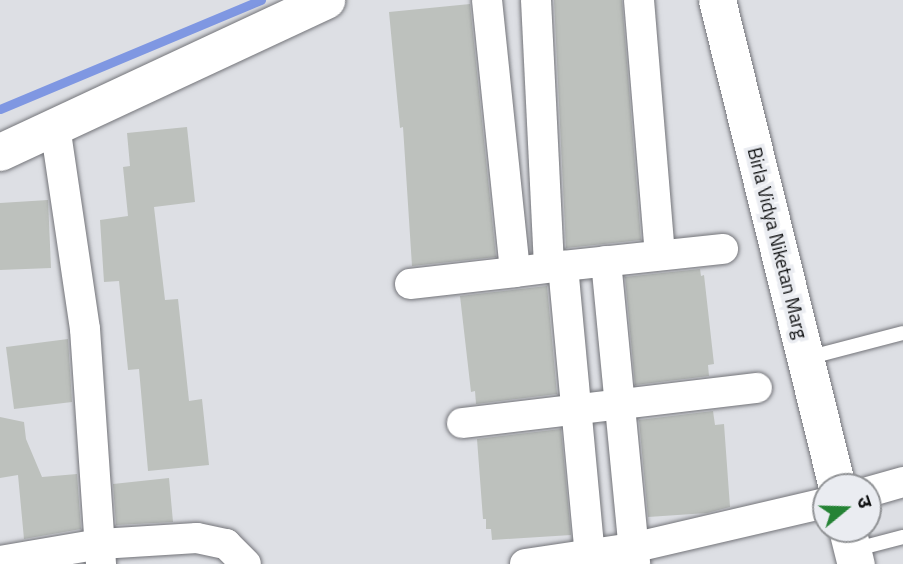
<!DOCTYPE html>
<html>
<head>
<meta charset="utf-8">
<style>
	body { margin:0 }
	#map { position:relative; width:903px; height:564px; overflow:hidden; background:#dddfe4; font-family:"Titillium Web","Noto Sans Devanagari",sans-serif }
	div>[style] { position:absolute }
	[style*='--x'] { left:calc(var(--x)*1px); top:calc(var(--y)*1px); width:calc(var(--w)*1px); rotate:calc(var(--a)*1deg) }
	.stream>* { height:9px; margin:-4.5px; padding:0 4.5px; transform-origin:4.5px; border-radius:4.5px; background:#7f97e2 }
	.building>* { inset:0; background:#bdc1bd }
	.roads { filter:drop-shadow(0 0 2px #737479) drop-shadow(0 0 2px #737479) }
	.service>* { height:14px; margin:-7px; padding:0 7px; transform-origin:7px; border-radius:7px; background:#fff }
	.minor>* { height:30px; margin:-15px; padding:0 15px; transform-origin:15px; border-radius:15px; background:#fff }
	.tertiary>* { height:37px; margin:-18.5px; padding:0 18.5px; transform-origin:18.5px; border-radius:18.5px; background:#fff }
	span { translate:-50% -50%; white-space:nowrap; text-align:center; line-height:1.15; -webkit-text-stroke:7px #eaecf1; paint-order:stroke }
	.street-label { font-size:19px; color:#0f1011 }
	.north { position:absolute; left:812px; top:473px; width:70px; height:70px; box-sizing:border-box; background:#eaecf1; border:2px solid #929497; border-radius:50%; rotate:71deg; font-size:19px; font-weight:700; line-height:28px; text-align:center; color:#0f1011 }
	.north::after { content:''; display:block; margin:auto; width:24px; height:32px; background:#258335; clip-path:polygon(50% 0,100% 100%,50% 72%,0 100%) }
</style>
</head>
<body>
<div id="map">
	<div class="stream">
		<i style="--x:0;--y:109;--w:283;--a:-22.7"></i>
	</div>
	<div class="building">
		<i style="clip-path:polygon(554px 0,622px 0,641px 240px,566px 248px)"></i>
		<i style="clip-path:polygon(470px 4px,496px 257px,412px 266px,403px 127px,400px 128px,389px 12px)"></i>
		<i style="clip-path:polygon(187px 127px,195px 202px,154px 207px,165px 300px,178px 299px,189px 401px,202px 399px,209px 465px,148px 471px,139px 369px,128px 370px,119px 281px,104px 282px,100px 220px,128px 216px,123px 167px,130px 166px,127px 133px)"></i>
		<i style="clip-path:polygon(48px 200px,51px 268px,0 270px,0 203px)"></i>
		<i style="clip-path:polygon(700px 269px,701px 276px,704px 275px,714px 364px,708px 365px,709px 376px,635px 385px,625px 277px)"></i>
		<i style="clip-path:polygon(547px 286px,557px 394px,476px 404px,475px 391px,471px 392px,460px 296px)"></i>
		<i style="clip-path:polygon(68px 339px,72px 402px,14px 409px,6px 347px)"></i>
		<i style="clip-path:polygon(713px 411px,715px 425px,724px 424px,730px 507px,707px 513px,648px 517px,639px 420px)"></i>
		<i style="clip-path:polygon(0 417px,24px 422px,26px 439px,42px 477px,77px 474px,81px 529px,24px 539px,18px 475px,0 478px)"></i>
		<i style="clip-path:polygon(561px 429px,571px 535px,492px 540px,491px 529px,486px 529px,486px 519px,483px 519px,477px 439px)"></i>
		<i style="clip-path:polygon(169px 478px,173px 522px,116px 525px,113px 484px)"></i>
	</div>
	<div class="roads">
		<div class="service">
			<i style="--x:807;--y:358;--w:99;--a:-14.6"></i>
			<i style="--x:853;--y:550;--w:52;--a:-14.6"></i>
		</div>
		<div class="minor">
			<i style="--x:487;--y:0;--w:273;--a:84.1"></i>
			<i style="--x:515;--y:272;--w:48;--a:-7.1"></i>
			<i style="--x:563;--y:266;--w:290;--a:84.7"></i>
			<i style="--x:536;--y:0;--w:267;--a:87.2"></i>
			<i style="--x:639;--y:0;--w:256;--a:85.3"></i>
			<i style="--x:55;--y:126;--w:205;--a:81.6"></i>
			<i style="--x:85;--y:329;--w:236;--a:86.1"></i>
			<i style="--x:606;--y:261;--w:304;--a:84.5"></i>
			<i style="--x:563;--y:266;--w:161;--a:-6.1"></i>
			<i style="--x:410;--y:284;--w:106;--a:-6.5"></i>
			<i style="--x:462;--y:423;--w:297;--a:-6.8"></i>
			<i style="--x:868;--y:492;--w:36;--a:-16"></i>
			<i style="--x:0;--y:561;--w:101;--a:-9.6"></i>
			<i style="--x:100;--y:544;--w:97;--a:-3.5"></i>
			<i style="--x:197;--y:538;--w:30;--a:12"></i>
			<i style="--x:226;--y:544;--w:28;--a:45"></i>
			<i style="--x:525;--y:564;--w:108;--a:-8.5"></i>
			<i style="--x:632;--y:548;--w:199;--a:-13.1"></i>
		</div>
		<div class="tertiary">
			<i style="--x:717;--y:0;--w:502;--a:76.16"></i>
			<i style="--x:0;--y:152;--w:360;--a:-25"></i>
			<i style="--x:847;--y:529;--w:36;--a:76"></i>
		</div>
	</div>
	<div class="street-label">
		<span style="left:778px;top:243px;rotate:76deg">Birla Vidya Niketan Marg</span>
	</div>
	<div class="north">उ</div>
</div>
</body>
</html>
